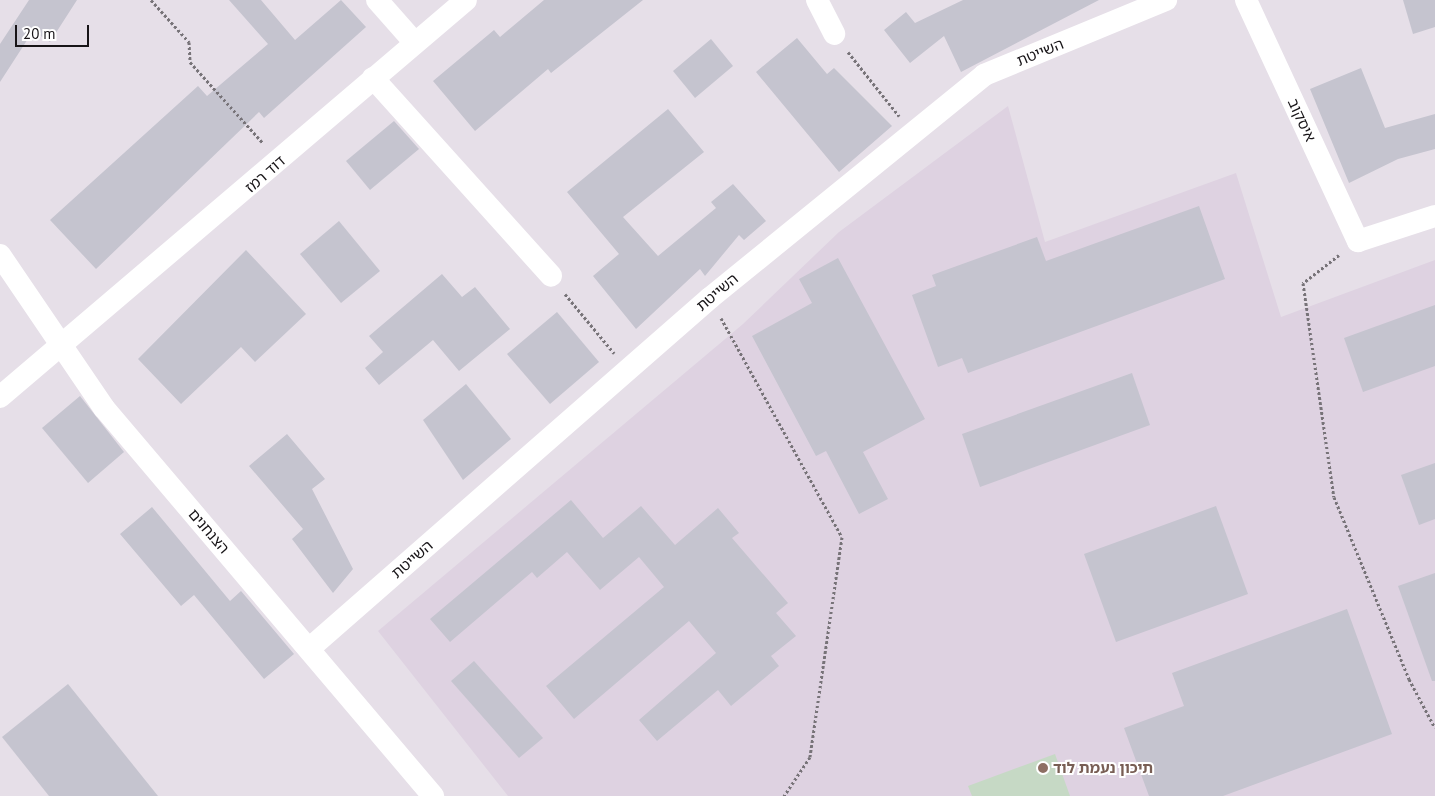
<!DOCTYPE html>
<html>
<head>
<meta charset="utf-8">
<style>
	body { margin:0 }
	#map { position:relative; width:1435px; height:796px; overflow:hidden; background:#e6dfe8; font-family:"PT Sans","Noto Sans Hebrew",sans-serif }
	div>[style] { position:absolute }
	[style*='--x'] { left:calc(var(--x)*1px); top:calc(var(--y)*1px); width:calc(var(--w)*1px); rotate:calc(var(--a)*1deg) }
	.built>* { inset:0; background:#ded2e1 }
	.green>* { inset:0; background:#c6d9c5 }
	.building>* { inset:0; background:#c5c4cf }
	.path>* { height:3px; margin-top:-1.5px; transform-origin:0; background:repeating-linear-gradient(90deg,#777378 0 2.5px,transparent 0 5px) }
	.minor>* { height:22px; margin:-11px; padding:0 11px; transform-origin:11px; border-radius:11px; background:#fff }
	.dots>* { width:14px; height:14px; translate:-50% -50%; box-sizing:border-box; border:2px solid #fff; border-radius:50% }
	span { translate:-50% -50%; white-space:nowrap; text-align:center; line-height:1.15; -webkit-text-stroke:4px #fff; paint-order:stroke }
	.street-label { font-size:15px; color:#171417 }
	.education-label { font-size:15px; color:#785e54; font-weight:700 }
	.left { translate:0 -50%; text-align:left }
	.scale { position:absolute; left:15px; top:25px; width:74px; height:22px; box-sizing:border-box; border:2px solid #171417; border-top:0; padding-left:6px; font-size:15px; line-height:18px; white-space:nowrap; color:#171417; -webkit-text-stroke:4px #fff; paint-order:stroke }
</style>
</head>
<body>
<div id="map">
	<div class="built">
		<i style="clip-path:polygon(1008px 106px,1045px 242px,1236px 173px,1281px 317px,1435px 260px,1435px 796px,508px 796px,378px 631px,743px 324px,839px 232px)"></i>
	</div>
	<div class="green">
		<i style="clip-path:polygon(1055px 754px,1070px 796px,972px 796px,968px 786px)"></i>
	</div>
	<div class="building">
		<i style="clip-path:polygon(29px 0,77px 0,50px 42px,33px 31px,0 82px,0 44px)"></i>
		<i style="clip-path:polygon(229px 0,261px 0,295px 40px,341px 0,366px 27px,264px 118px,259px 112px,96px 269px,50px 220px,198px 86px,207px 96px,268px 44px)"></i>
		<i style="clip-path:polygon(544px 0,643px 0,551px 73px,548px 69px,475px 131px,433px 81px,494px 30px,500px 37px)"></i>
		<i style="clip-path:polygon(963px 0,1099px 0,961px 72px,944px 36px,910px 63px,884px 30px,906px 12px,915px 23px)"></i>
		<i style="clip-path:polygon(1403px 0,1435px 0,1435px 27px,1413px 34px)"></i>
		<i style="clip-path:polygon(797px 38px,827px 74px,834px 68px,892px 126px,839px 172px,756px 72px)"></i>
		<i style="clip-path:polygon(711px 39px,733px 66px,695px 98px,673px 71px)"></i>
		<i style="clip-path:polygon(1361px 68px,1385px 128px,1435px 114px,1435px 149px,1398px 159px,1349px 183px,1310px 89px)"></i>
		<i style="clip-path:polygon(668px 109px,704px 152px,623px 217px,658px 256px,716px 208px,711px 202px,733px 184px,766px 221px,744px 240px,739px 235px,705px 276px,700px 269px,636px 329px,593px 276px,619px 254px,567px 192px)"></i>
		<i style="clip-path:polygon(394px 121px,419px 149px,370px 190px,346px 161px)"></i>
		<i style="clip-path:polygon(1199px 206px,1225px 279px,968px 373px,962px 358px,938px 367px,912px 295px,936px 286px,932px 275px,1037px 237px,1046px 261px)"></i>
		<i style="clip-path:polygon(339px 221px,380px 271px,341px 303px,300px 254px)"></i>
		<i style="clip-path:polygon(246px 250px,306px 314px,255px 362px,241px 347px,181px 404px,138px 359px)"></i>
		<i style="clip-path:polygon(838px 258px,925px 419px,863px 452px,888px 499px,859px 514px,826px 451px,816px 456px,752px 336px,812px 303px,799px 279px)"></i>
		<i style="clip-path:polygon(442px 274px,462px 297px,475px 287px,510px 329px,459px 371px,433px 340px,379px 385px,365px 368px,383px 352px,369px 336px)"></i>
		<i style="clip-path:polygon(1435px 305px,1435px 366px,1363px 392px,1344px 338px)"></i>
		<i style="clip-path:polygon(557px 312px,599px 362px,550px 404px,507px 354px)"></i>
		<i style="clip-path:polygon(1132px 373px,1150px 425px,980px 487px,962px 434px)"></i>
		<i style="clip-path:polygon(466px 384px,511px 439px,463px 480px,423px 420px)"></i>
		<i style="clip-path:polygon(80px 396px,124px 452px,88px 483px,42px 428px)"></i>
		<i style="clip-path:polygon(287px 434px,325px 479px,312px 489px,353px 569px,333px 593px,292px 539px,303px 529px,249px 466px)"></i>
		<i style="clip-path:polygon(1435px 463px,1435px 519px,1419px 525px,1401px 475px)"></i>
		<i style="clip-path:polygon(571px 500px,603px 538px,641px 506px,675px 545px,718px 508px,739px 533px,732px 538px,788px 603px,776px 613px,796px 636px,771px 656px,779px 666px,731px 706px,718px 690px,657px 741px,639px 720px,716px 653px,689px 621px,574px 719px,546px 686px,664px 587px,639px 557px,600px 590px,567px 552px,537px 578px,532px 572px,450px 642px,430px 619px)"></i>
		<i style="clip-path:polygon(1216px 506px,1248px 594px,1116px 642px,1084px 554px)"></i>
		<i style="clip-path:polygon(152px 507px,230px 601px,241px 591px,294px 654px,264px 679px,194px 595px,181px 606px,120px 534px)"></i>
		<i style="clip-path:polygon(1435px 573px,1435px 681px,1432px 681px,1398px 586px)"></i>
		<i style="clip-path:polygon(1347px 609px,1392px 734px,1223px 796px,1149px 796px,1124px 728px,1184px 706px,1172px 673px)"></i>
		<i style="clip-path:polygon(474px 661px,543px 738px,519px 758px,451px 681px)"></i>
		<i style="clip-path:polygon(68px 684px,158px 796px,49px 796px,2px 737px)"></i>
	</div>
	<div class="path">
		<i style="--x:151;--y:0;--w:57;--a:47.9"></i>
		<i style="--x:189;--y:42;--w:20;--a:87"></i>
		<i style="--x:190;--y:62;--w:108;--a:48"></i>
		<i style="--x:848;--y:52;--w:82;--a:51.4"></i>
		<i style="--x:1339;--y:255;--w:46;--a:142.1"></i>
		<i style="--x:1303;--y:283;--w:216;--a:81.8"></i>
		<i style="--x:1334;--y:497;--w:197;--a:67.6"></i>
		<i style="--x:1409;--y:679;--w:55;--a:62"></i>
		<i style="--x:565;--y:294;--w:77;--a:50.3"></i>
		<i style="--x:721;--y:318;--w:250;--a:61.1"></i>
		<i style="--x:842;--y:537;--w:222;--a:98.3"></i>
		<i style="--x:810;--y:757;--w:47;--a:123.7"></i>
	</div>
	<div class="minor">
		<i style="--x:377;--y:0;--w:57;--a:48.5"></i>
		<i style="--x:817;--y:0;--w:38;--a:63"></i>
		<i style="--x:1246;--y:0;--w:266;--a:65.1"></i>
		<i style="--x:1358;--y:241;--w:81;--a:-18"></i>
		<i style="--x:373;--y:78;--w:266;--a:48"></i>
		<i style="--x:0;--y:255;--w:185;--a:55.8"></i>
		<i style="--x:104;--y:408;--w:509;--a:49.7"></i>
		<i style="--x:0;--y:397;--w:612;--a:-40.43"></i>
		<i style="--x:310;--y:648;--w:532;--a:-41.19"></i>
		<i style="--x:710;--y:298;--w:353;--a:-39.1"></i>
		<i style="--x:984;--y:75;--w:197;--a:-22.4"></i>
	</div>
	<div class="dots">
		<i style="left:1043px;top:768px;background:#8d6e63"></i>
	</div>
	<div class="street-label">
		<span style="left:1040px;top:52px;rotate:-22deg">השייטת</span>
		<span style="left:1302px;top:120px;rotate:65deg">איסקוב</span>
		<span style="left:265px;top:174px;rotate:-41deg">דוד רמז</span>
		<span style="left:717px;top:292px;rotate:-40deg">השייטת</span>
		<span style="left:209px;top:531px;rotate:49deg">הצנחנים</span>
		<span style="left:412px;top:559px;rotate:-41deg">השייטת</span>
	</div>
	<div class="education-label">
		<span class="left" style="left:1053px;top:768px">תיכון נעמת לוד</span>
	</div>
	<div class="scale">20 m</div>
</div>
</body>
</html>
